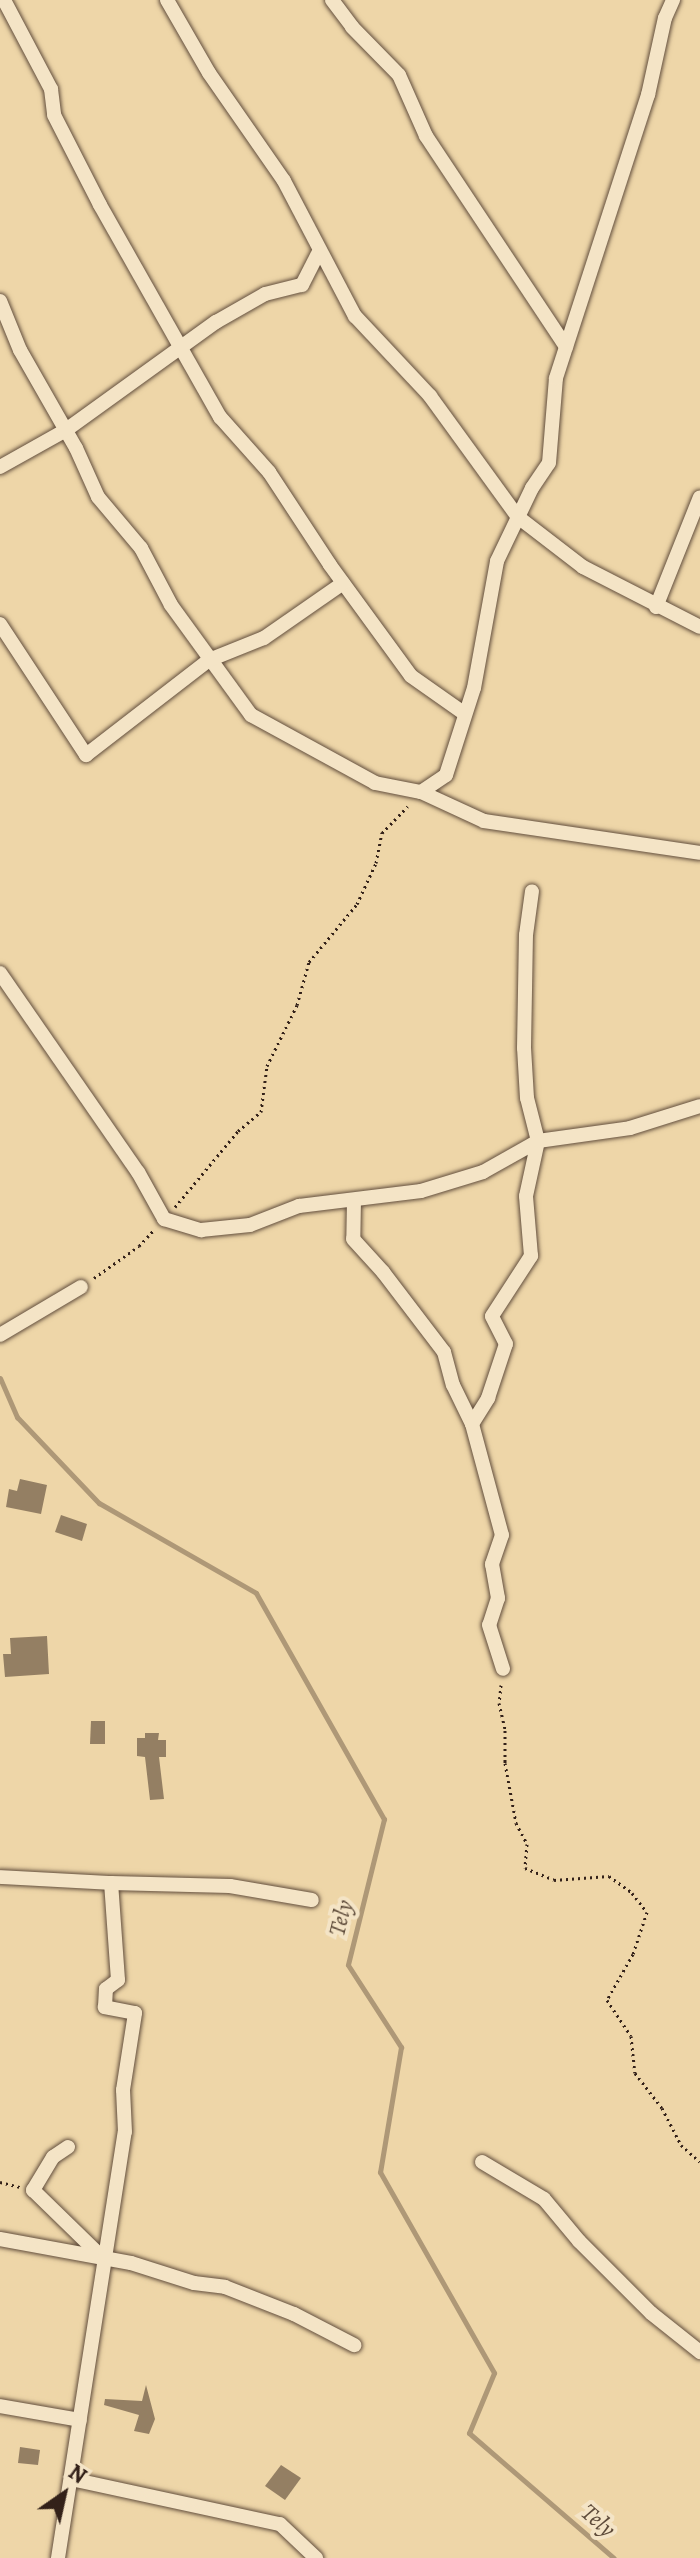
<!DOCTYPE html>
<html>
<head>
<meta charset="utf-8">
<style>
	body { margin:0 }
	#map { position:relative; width:700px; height:2558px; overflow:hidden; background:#eed6a8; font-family:Alegreya,serif }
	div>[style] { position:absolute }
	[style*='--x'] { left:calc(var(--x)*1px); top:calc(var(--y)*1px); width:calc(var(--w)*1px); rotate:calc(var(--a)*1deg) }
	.stream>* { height:5px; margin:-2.5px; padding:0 2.5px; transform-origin:2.5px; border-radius:2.5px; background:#ae9877 }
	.building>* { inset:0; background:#947f63 }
	.path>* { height:3px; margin-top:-1.5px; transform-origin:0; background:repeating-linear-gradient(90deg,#332119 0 2px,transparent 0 6px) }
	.roads { filter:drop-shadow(0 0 2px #624e3d) drop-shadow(0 0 2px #624e3d) }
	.minor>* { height:14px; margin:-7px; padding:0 7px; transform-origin:7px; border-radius:7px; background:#f4e4c6 }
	span { translate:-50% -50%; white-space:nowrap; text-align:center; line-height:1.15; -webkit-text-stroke:8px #f4e4c6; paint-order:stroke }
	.water-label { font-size:24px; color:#5e4b3a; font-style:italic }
	.north { position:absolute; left:24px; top:2454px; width:80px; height:80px; -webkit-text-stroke:6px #f4e4c6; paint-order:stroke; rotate:34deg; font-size:22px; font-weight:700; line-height:32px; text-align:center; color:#332119 }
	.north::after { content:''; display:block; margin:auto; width:28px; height:36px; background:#332119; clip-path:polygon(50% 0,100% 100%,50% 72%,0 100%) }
</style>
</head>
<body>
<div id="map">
	<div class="stream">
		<i style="--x:0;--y:1378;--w:43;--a:66.4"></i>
		<i style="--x:17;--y:1417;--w:119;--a:46.4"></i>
		<i style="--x:99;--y:1503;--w:181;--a:29.8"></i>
		<i style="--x:256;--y:1593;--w:260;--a:60.5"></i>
		<i style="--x:384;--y:1819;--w:150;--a:103.9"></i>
		<i style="--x:348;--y:1965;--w:98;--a:57.1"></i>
		<i style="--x:401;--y:2047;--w:127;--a:99.5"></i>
		<i style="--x:380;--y:2172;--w:231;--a:60.4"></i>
		<i style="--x:494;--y:2373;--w:65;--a:112.6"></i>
		<i style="--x:469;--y:2433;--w:191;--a:40.8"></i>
	</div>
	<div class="building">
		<i style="clip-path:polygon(20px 1479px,47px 1485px,41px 1514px,6px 1507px,9px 1489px,17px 1491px)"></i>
		<i style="clip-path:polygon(61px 1515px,87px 1524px,82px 1541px,55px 1532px)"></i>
		<i style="clip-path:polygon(47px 1636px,49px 1674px,5px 1677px,3px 1654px,11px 1654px,10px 1638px)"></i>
		<i style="clip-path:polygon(91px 1721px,105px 1721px,105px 1744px,90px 1744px)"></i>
		<i style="clip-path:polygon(145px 1733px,159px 1733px,158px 1740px,166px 1740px,166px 1757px,159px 1757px,164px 1799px,150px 1800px,145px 1757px,137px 1756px,137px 1738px,145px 1738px)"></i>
		<i style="clip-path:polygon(146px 2385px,155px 2419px,149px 2434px,134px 2431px,139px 2415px,104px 2405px,105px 2399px,142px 2401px)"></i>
		<i style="clip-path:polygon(20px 2447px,40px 2450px,38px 2465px,18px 2463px)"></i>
		<i style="clip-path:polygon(281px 2465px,301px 2478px,285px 2500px,265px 2486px)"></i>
	</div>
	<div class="path">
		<i style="--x:175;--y:1207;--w:99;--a:-50.3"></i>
		<i style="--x:238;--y:1131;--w:30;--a:-40"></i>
		<i style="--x:261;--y:1112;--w:46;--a:-82.6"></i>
		<i style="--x:267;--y:1066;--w:68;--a:-63.8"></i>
		<i style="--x:297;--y:1005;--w:45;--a:-74.4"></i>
		<i style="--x:309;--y:962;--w:75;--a:-50.4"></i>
		<i style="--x:357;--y:904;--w:45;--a:-65.1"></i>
		<i style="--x:376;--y:863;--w:31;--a:-79"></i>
		<i style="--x:382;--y:833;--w:37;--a:-46"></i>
		<i style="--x:94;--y:1278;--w:55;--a:-35.4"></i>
		<i style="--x:139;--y:1246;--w:21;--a:-47"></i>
		<i style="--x:501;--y:1685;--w:18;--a:96"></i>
		<i style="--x:499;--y:1703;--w:28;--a:77"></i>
		<i style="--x:505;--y:1730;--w:33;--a:90"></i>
		<i style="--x:505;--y:1763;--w:61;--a:79.6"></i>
		<i style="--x:516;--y:1823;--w:24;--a:62"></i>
		<i style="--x:527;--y:1844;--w:24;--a:95"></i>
		<i style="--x:525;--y:1868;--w:31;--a:22"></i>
		<i style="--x:554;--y:1880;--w:55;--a:-4.2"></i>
		<i style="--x:609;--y:1876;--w:29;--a:36"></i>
		<i style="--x:632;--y:1893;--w:24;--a:52"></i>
		<i style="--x:647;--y:1912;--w:44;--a:108.4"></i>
		<i style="--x:633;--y:1954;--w:53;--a:119.5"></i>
		<i style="--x:607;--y:2000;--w:43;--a:56.3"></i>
		<i style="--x:631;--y:2036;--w:37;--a:84"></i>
		<i style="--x:635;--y:2073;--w:44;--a:52.4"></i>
		<i style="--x:662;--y:2108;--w:42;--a:62.8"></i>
		<i style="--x:681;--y:2145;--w:25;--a:42"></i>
		<i style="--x:0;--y:2182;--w:21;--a:14"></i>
	</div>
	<div class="roads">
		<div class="minor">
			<i style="--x:4;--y:0;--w:101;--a:62.2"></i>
			<i style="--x:51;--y:89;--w:26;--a:83"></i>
			<i style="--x:54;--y:115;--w:101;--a:62.9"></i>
			<i style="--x:100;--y:205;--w:244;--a:60.5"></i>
			<i style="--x:220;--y:417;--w:74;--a:48.3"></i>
			<i style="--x:269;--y:472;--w:111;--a:56.7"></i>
			<i style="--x:330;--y:565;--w:137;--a:53.9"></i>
			<i style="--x:411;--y:676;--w:66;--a:35.1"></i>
			<i style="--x:167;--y:0;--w:84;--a:60.1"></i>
			<i style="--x:209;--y:73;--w:131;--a:55.2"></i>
			<i style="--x:284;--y:181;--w:153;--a:62.3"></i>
			<i style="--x:355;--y:316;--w:110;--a:46.8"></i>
			<i style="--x:430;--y:396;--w:150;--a:54"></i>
			<i style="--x:518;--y:517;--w:82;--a:37.6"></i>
			<i style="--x:583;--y:567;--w:131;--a:27.1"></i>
			<i style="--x:332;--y:0;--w:34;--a:53"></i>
			<i style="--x:352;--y:27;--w:67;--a:45.6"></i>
			<i style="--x:399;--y:75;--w:67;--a:66.1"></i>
			<i style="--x:426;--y:136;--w:253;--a:56.4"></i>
			<i style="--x:0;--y:301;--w:53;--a:67.8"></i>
			<i style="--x:20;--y:350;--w:113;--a:60.3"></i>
			<i style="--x:76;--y:448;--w:54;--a:65.8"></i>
			<i style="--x:98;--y:497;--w:67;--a:49.9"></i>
			<i style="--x:141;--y:548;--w:64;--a:62.2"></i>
			<i style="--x:171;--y:605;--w:136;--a:54"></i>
			<i style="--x:251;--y:715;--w:141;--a:28.7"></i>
			<i style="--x:375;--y:783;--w:47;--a:11.1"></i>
			<i style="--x:421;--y:792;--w:69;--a:24.7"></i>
			<i style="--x:484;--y:821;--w:218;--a:8.4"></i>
			<i style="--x:0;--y:467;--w:76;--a:-29.3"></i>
			<i style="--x:66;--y:430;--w:185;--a:-35.8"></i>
			<i style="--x:216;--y:322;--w:56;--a:-29.7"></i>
			<i style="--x:265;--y:294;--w:38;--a:-14"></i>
			<i style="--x:302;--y:285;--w:38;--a:-63"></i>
			<i style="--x:656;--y:607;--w:118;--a:-68.2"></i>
			<i style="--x:0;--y:624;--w:157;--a:56.7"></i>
			<i style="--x:86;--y:755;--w:155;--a:-37.7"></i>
			<i style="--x:209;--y:660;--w:59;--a:-21.8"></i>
			<i style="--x:264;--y:638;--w:96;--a:-34.8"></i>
			<i style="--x:421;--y:792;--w:30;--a:-34"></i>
			<i style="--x:446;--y:775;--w:91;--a:-72.2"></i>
			<i style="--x:474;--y:688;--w:129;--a:-79.7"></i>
			<i style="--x:497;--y:561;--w:81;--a:-64.4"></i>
			<i style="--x:532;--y:488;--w:30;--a:-56"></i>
			<i style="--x:549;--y:463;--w:85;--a:-85.3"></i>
			<i style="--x:556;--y:378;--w:298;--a:-72"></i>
			<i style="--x:648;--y:95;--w:79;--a:-77.6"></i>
			<i style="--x:665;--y:18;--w:20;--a:-66"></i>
			<i style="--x:0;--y:973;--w:242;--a:55.3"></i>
			<i style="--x:138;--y:1172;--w:54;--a:61"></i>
			<i style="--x:164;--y:1219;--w:39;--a:17"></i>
			<i style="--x:201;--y:1230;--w:49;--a:-5.8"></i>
			<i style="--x:250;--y:1225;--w:53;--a:-21.2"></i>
			<i style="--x:299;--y:1206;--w:123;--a:-7"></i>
			<i style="--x:421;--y:1191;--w:65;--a:-17"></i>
			<i style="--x:483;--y:1172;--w:63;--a:-29.4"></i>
			<i style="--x:538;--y:1141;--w:44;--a:-104.3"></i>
			<i style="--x:527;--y:1098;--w:50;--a:-93.4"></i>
			<i style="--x:524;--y:1048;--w:113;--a:-89"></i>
			<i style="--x:526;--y:935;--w:44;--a:-82.2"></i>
			<i style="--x:354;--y:1200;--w:39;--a:91"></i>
			<i style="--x:353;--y:1239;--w:45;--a:47.7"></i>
			<i style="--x:383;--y:1272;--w:101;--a:52.7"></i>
			<i style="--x:444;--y:1352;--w:34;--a:75"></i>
			<i style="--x:453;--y:1385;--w:43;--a:64"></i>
			<i style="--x:472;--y:1424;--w:115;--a:74.9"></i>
			<i style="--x:502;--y:1535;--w:31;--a:109"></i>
			<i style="--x:492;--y:1564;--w:35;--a:80"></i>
			<i style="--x:498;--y:1598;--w:28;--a:108"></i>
			<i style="--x:489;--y:1625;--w:46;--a:72.3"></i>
			<i style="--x:0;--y:1335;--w:94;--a:-30.7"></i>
			<i style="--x:472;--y:1424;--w:31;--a:-58"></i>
			<i style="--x:488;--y:1398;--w:57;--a:-71.6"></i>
			<i style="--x:506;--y:1344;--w:31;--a:-117"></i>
			<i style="--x:492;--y:1316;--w:72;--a:-57"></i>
			<i style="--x:531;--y:1256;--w:60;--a:-94.8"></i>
			<i style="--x:526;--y:1196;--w:56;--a:-77.7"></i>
			<i style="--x:538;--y:1141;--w:93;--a:-8"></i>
			<i style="--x:630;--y:1128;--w:73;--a:-17.4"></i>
			<i style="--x:0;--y:1877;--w:111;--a:3.1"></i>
			<i style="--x:68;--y:2147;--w:18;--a:146"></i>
			<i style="--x:53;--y:2157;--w:39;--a:121"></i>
			<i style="--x:33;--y:2190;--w:96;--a:44.2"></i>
			<i style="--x:482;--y:2162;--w:72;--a:30.8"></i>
			<i style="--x:544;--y:2199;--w:55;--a:50.2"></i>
			<i style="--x:579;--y:2241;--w:102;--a:45"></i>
			<i style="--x:651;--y:2313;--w:63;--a:38.5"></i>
			<i style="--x:0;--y:2239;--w:133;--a:10.4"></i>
			<i style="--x:131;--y:2263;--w:66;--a:17.6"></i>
			<i style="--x:194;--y:2283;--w:31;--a:7"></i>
			<i style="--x:225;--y:2287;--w:74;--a:21.4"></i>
			<i style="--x:294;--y:2314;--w:68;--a:27.3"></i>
			<i style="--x:0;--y:2406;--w:81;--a:9.9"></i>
			<i style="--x:71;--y:2479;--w:214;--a:12.2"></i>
			<i style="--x:280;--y:2524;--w:50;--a:43.4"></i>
			<i style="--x:58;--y:2558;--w:431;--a:-81.1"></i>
			<i style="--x:125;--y:2132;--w:42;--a:-92.7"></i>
			<i style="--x:123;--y:2090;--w:78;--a:-81.1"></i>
			<i style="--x:135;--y:2013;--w:31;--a:-169"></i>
			<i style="--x:105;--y:2007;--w:18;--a:-87"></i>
			<i style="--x:106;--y:1989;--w:15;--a:-37"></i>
			<i style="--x:118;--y:1980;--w:97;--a:-94.1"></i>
			<i style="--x:111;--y:1883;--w:119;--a:1.4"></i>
			<i style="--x:230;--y:1886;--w:83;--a:9.7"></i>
		</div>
	</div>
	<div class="water-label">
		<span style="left:341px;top:1918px;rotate:-76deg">Tely</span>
		<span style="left:598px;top:2521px;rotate:41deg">Tely</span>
	</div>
	<div class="north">N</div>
</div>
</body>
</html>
